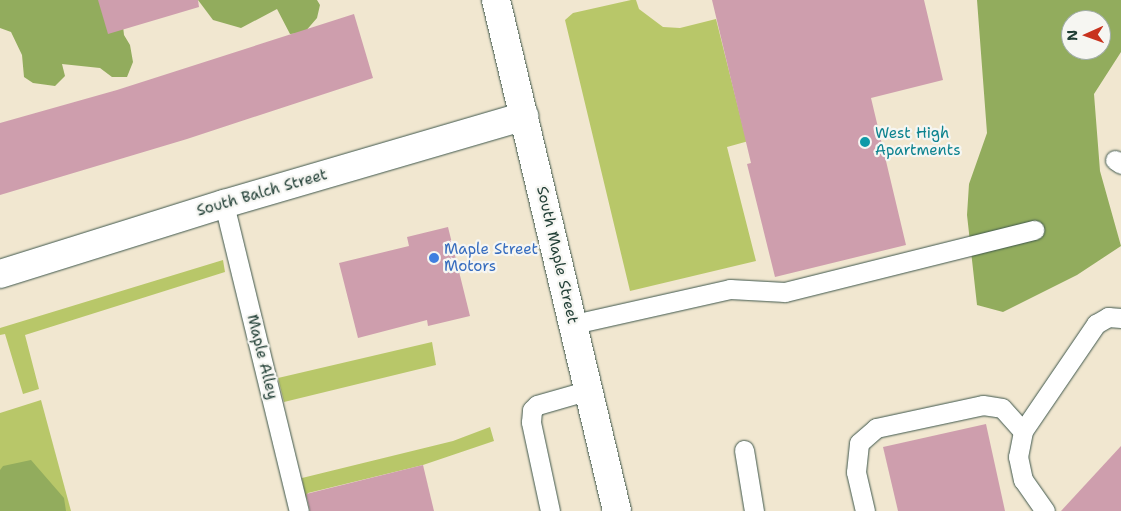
<!DOCTYPE html>
<html>
<head>
<meta charset="utf-8">
<style>
	body { margin:0 }
	#map { position:relative; width:1121px; height:511px; overflow:hidden; background:#f1e7d0; font-family:"Shantell Sans",sans-serif }
	div>[style] { position:absolute }
	[style*='--x'] { left:calc(var(--x)*1px); top:calc(var(--y)*1px); width:calc(var(--w)*1px); rotate:calc(var(--a)*1deg) }
	.green>* { inset:0; background:#b8c769 }
	.forest>* { inset:0; background:#92ac5d }
	.building>* { inset:0; background:#ce9ead }
	.roads { filter:drop-shadow(0 0 1px #3e564b) drop-shadow(0 0 1px #3e564b) }
	.service>* { height:19px; margin:-9.5px; padding:0 9.5px; transform-origin:9.5px; border-radius:9.5px; background:#fff }
	.minor>* { height:28px; margin:-14px; padding:0 14px; transform-origin:14px; border-radius:14px; background:#fff }
	.secondary>* { height:28px; margin:-14px; padding:0 14px; transform-origin:14px; border-radius:14px; background:#fff }
	.dots>* { width:14px; height:14px; translate:-50% -50%; box-sizing:border-box; border:2px solid #f6f6f2; border-radius:50% }
	span { translate:-50% -50%; white-space:nowrap; text-align:center; line-height:1.15; -webkit-text-stroke:4.5px #f6f6f2; paint-order:stroke }
	.culture-label { font-size:15px; color:#0d838f }
	.left { translate:0 -50%; text-align:left }
	.street-label { font-size:15px; color:#1f3d34 }
	.shop-label { font-size:15px; color:#366cbe }
	.north { position:absolute; left:1061px; top:10px; width:50px; height:50px; box-sizing:border-box; background:#f6f6f2; border:1px solid #a0aca6; border-radius:50%; rotate:268deg; font-size:14px; font-weight:700; line-height:20px; text-align:center; color:#1f3d34 }
	.north::after { content:''; display:block; margin:auto; width:18px; height:22px; background:#c8321e; clip-path:polygon(50% 0,100% 100%,50% 72%,0 100%) }
</style>
</head>
<body>
<div id="map">
	<div class="green">
		<i style="clip-path:polygon(631px 0,636px 0,639px 9px,663px 27px,680px 28px,716px 19px,744px 131px,792px 129px,727px 147px,756px 261px,630px 291px,565px 20px,573px 13px)"></i>
		<i style="clip-path:polygon(223px 260px,225px 272px,25px 335px,39px 389px,23px 394px,5px 334px,0 335px,0 328px)"></i>
		<i style="clip-path:polygon(432px 342px,436px 365px,284px 402px,278px 378px)"></i>
		<i style="clip-path:polygon(41px 400px,71px 511px,0 511px,0 413px)"></i>
		<i style="clip-path:polygon(490px 427px,494px 441px,423px 465px,308px 493px,306px 499px,302px 478px,453px 441px)"></i>
	</div>
	<div class="forest">
		<i style="clip-path:polygon(0 0,113px 0,122px 17px,124px 35px,130px 45px,133px 62px,127px 77px,112px 77px,100px 68px,62px 64px,65px 76px,55px 86px,33px 83px,24px 77px,22px 55px,11px 32px,0 28px)"></i>
		<i style="clip-path:polygon(198px 0,317px 0,320px 5px,317px 18px,304px 33px,290px 34px,277px 9px,241px 28px,213px 20px)"></i>
		<i style="clip-path:polygon(evenodd,977px 0,1121px 0,1121px 52px,1094px 94px,1100px 171px,1121px 246px,1077px 275px,1003px 312px,977px 305px,967px 215px,969px 184px,987px 133px,977px 0,1071px 20px,1101px 20px,1101px 50px,1071px 50px,1071px 20px)"></i>
		<i style="clip-path:polygon(31px 460px,64px 498px,66px 511px,0 511px,0 470px,3px 466px)"></i>
	</div>
	<div class="building">
		<i style="clip-path:polygon(98px 0,198px 0,199px 7px,108px 34px)"></i>
		<i style="clip-path:polygon(712px 0,924px 0,943px 80px,871px 98px,906px 245px,775px 277px,747px 164px,751px 163px)"></i>
		<i style="clip-path:polygon(354px 14px,373px 78px,187px 139px,0 195px,0 123px,117px 90px)"></i>
		<i style="clip-path:polygon(448px 227px,470px 316px,428px 326px,427px 320px,358px 338px,339px 263px,409px 246px,407px 237px)"></i>
		<i style="clip-path:polygon(986px 424px,1005px 511px,898px 511px,883px 447px)"></i>
		<i style="clip-path:polygon(1121px 446px,1121px 511px,1061px 511px)"></i>
		<i style="clip-path:polygon(423px 465px,434px 511px,310px 511px,306px 494px)"></i>
	</div>
	<div class="roads">
		<div class="service">
			<i style="--x:1115;--y:160;--w:7;--a:34"></i>
			<i style="--x:224;--y:204;--w:316;--a:76.3"></i>
			<i style="--x:574;--y:324;--w:160;--a:-12.6"></i>
			<i style="--x:730;--y:289;--w:55;--a:3.1"></i>
			<i style="--x:785;--y:292;--w:257;--a:-14"></i>
			<i style="--x:744;--y:450;--w:62;--a:80.7"></i>
			<i style="--x:550;--y:511;--w:91;--a:-102.1"></i>
			<i style="--x:531;--y:422;--w:12;--a:-85"></i>
			<i style="--x:532;--y:410;--w:7;--a:-45"></i>
			<i style="--x:537;--y:405;--w:54;--a:-16.1"></i>
			<i style="--x:865;--y:511;--w:40;--a:-103"></i>
			<i style="--x:856;--y:472;--w:29;--a:-84"></i>
			<i style="--x:859;--y:443;--w:23;--a:-41"></i>
			<i style="--x:876;--y:428;--w:109;--a:-12.1"></i>
			<i style="--x:983;--y:405;--w:19;--a:9"></i>
			<i style="--x:1002;--y:408;--w:31;--a:48"></i>
			<i style="--x:1045;--y:511;--w:38;--a:-125"></i>
			<i style="--x:1023;--y:480;--w:24;--a:-102"></i>
			<i style="--x:1018;--y:457;--w:26;--a:-79"></i>
			<i style="--x:1023;--y:431;--w:130;--a:-55.7"></i>
			<i style="--x:1096;--y:324;--w:14;--a:-30"></i>
			<i style="--x:1108;--y:317;--w:13;--a:4"></i>
		</div>
		<div class="minor">
			<i style="--x:0;--y:274;--w:235;--a:-17.4"></i>
			<i style="--x:224;--y:204;--w:313;--a:-16.3"></i>
		</div>
		<div class="secondary">
			<i style="--x:496;--y:0;--w:525;--a:76.68"></i>
		</div>
	</div>
	<div class="dots">
		<i style="left:865px;top:142px;background:#0f9aa8"></i>
		<i style="left:434px;top:258px;background:#3f7fe0"></i>
	</div>
	<div class="culture-label">
		<span class="left" style="left:875px;top:142px">West High<br>Apartments</span>
	</div>
	<div class="street-label">
		<span style="left:262px;top:193px;rotate:-16deg">South Balch Street</span>
		<span style="left:557px;top:255px;rotate:77deg">South Maple Street</span>
		<span style="left:262px;top:357px;rotate:76deg">Maple Alley</span>
	</div>
	<div class="shop-label">
		<span class="left" style="left:444px;top:258px">Maple Street<br>Motors</span>
	</div>
	<div class="north">N</div>
</div>
</body>
</html>
